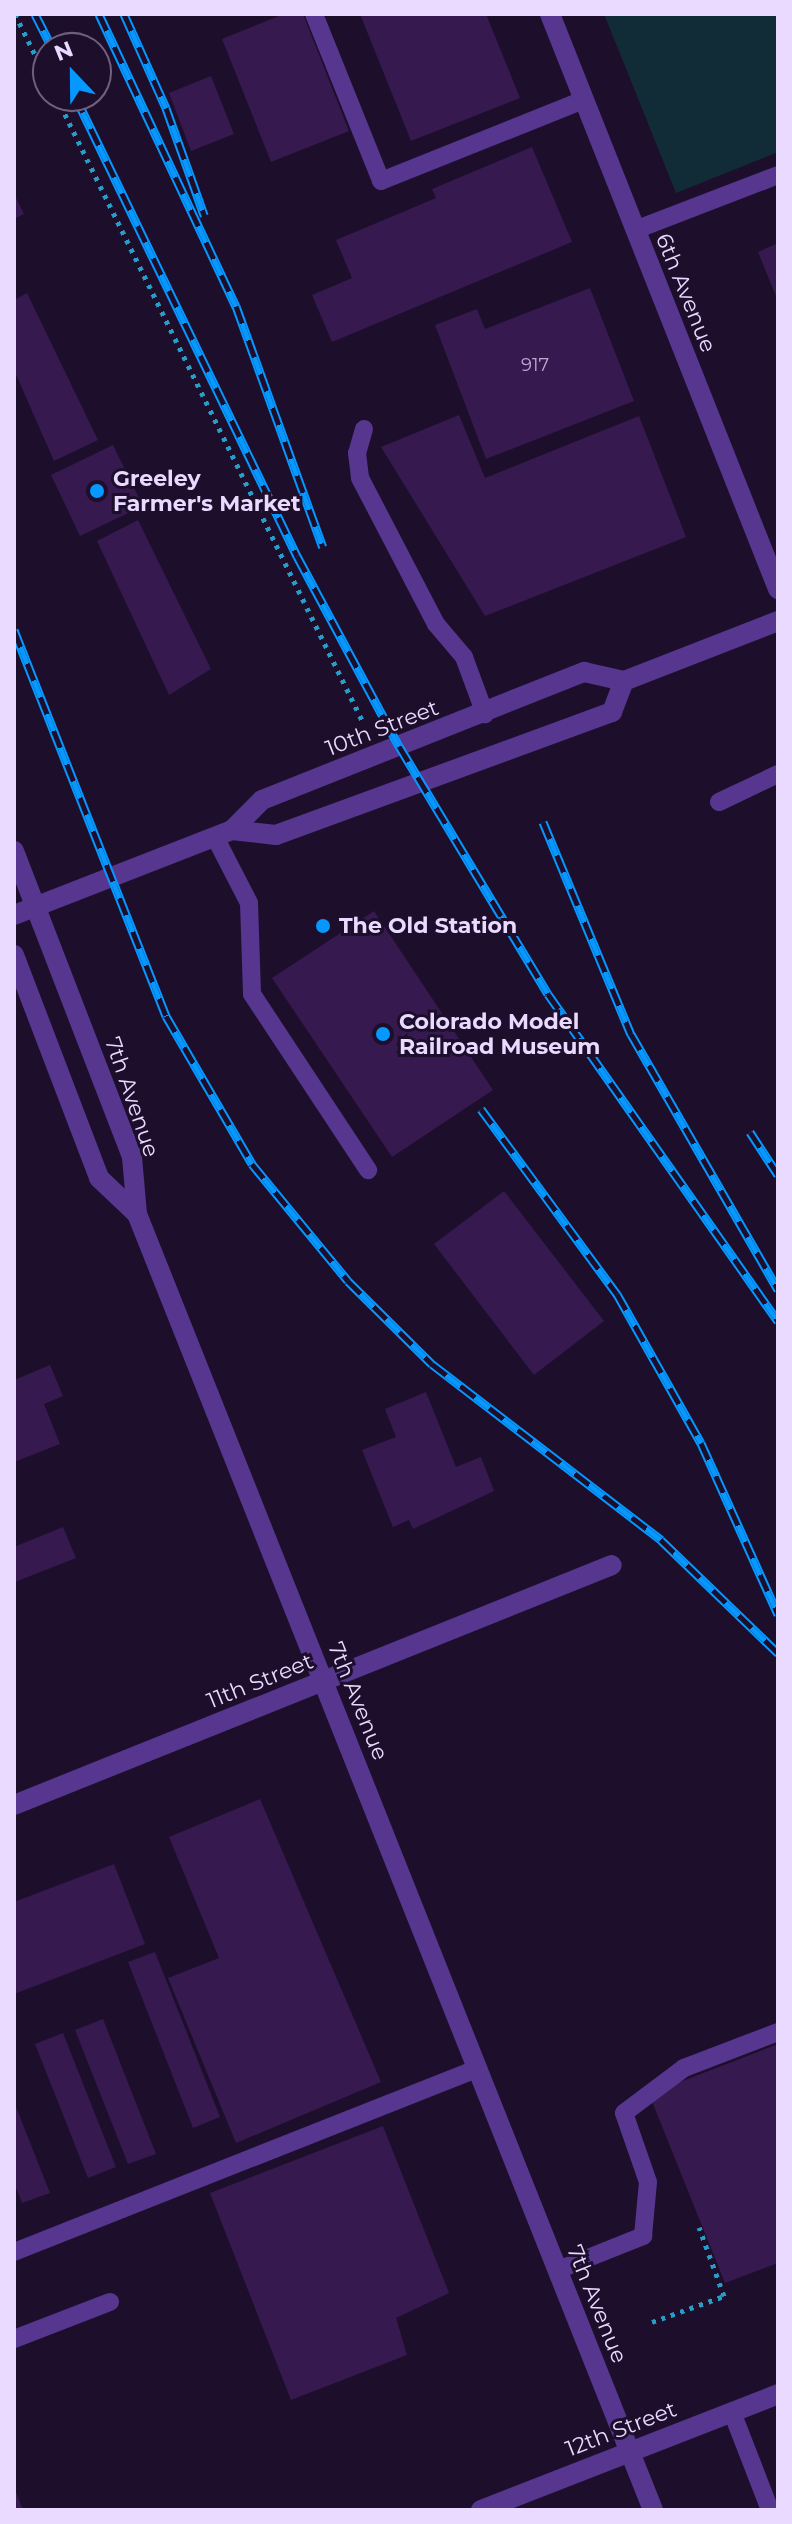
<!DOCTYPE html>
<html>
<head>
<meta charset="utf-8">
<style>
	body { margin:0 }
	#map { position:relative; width:792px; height:2524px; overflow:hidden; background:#1d0f2c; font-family:Montserrat,sans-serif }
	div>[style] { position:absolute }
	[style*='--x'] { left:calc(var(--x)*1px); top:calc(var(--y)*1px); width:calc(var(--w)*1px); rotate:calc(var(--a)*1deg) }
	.green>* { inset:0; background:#112c37 }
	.building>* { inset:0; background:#35194f }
	.path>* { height:5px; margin-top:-2.5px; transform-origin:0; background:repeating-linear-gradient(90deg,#269ec7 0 4px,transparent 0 10px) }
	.service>* { height:18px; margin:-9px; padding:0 9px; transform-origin:9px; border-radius:9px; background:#56368f }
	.minor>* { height:20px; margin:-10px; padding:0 10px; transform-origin:10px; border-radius:10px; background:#56368f }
	.tertiary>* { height:20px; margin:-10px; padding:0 10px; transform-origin:10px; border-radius:10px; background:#56368f }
	.rail>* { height:9px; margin-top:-4.5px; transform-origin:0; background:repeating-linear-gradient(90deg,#1d0f2c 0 18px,#0697ff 0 36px); box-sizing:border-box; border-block:2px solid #0697ff }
	.dots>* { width:22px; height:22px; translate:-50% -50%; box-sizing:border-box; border:4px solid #1d0f2c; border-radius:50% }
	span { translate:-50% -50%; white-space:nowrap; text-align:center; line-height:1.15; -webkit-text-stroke:6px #1d0f2c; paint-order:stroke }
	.number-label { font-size:18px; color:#bdaad3 }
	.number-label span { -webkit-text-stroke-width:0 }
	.street-label { font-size:22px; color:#eadaff }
	.poi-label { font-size:22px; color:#eadaff; font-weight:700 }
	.left { translate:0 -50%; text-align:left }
	.frame { position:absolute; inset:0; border:16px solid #eadaff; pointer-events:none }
	.north { position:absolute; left:32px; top:32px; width:80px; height:80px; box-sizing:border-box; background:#1d0f2c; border:2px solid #6f6080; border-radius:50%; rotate:338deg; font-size:22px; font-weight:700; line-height:32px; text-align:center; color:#eadaff }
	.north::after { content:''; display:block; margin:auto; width:28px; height:36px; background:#0697ff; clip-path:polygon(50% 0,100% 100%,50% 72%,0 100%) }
</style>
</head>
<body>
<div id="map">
	<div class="green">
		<i style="clip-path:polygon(604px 14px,778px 14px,778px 152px,676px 193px)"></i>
	</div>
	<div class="building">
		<i style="clip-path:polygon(284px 14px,303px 14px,349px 131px,271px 162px,222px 39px)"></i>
		<i style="clip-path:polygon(360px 14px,486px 14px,520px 98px,411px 141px)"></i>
		<i style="clip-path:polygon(211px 76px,234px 134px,191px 151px,169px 93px)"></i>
		<i style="clip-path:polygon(532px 147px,572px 242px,332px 342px,312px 295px,352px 278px,336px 240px,436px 198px,432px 189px)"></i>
		<i style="clip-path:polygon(14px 194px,24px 214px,14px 219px)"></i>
		<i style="clip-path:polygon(778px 243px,778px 301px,758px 252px)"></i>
		<i style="clip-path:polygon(590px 288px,634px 401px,486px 459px,435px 325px,477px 309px,485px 329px)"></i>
		<i style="clip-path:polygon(27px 293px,98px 440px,54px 461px,14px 370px,14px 300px)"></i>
		<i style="clip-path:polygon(459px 415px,485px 478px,639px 416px,686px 537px,485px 616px,381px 447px)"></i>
		<i style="clip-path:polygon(113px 445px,143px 506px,80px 536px,51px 475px)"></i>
		<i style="clip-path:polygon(138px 520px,211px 669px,169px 695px,97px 541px)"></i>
		<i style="clip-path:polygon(374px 911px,493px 1090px,392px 1157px,272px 978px)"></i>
		<i style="clip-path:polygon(504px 1191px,604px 1321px,534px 1375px,434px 1244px)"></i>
		<i style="clip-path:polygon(50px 1365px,63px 1396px,44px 1404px,60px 1444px,14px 1462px,14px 1380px)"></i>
		<i style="clip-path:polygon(426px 1392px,456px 1467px,481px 1457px,494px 1491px,413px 1529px,409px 1520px,393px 1527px,362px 1450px,396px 1437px,385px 1409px)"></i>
		<i style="clip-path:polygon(63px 1527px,76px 1558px,15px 1582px,14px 1547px)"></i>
		<i style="clip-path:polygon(260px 1799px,381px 2082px,236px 2143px,168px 1978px,219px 1958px,169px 1837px)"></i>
		<i style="clip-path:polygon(114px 1864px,145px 1944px,14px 1994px,14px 1902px)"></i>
		<i style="clip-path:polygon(155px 1952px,220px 2117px,193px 2128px,128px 1962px)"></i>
		<i style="clip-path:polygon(103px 2019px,156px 2154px,128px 2164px,75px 2030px)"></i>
		<i style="clip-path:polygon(63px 2033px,116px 2167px,88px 2178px,35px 2044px)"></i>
		<i style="clip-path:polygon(778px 2044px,778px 2263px,725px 2283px,649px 2094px)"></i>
		<i style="clip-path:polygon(14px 2102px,50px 2193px,22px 2203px,14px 2183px)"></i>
		<i style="clip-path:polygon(383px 2126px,449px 2293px,396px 2318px,407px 2355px,291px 2400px,210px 2193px)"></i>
		<i style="clip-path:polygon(14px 2487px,23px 2510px,14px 2510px)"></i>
	</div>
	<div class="path">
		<i style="--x:15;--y:14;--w:75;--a:63.8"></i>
		<i style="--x:56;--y:96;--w:697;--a:63.88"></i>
		<i style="--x:652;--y:2322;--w:77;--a:-19.9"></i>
		<i style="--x:724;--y:2296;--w:73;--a:-109.9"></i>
	</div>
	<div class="service">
		<i style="--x:314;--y:14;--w:180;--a:68.1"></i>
		<i style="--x:381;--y:181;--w:219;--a:-21.8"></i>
		<i style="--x:635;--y:230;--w:153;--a:-21"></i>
		<i style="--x:364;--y:429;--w:25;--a:106"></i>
		<i style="--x:357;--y:453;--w:25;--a:83"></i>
		<i style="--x:360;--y:478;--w:165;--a:62.5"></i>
		<i style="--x:436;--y:624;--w:43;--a:49.7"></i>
		<i style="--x:464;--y:657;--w:61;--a:69.8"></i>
		<i style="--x:719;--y:802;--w:65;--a:-25.4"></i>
		<i style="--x:215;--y:837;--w:74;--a:62.7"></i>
		<i style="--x:249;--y:903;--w:91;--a:88.1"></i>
		<i style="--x:252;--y:994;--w:211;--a:56.6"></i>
		<i style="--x:14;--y:2252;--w:499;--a:-21.6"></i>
		<i style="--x:558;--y:2270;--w:92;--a:-21.8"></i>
		<i style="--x:643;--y:2236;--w:54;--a:-84.7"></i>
		<i style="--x:648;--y:2182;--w:73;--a:-109.2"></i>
		<i style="--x:624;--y:2113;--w:75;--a:-36.9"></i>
		<i style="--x:684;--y:2068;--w:101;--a:-21"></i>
		<i style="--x:14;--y:2339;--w:103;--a:-21.1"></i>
		<i style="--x:732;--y:2412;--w:105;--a:68.8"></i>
	</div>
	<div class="minor">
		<i style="--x:14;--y:851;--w:328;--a:68.9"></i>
		<i style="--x:132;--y:1157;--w:57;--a:85"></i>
		<i style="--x:137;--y:1214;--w:1395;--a:68.29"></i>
		<i style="--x:14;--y:955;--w:239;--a:69.1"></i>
		<i style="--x:99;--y:1178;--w:52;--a:43.5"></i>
		<i style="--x:14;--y:1805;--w:644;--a:-21.87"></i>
		<i style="--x:481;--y:2510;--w:319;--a:-21.3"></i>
	</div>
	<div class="tertiary">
		<i style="--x:550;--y:14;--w:619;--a:68.37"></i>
		<i style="--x:232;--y:830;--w:44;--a:6.5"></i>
		<i style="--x:276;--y:835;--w:358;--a:-20.1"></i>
		<i style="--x:612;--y:712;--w:33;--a:-69"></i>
		<i style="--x:14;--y:915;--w:234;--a:-21.3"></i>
		<i style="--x:232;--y:830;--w:42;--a:-45"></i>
		<i style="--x:262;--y:800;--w:347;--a:-21.7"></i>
		<i style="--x:584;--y:672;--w:41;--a:12.7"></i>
		<i style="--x:624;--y:681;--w:165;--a:-21.3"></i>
	</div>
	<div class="rail">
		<i style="--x:35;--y:14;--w:38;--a:63"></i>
		<i style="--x:99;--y:14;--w:323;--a:64.9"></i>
		<i style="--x:236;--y:306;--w:256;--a:70.2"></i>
		<i style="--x:124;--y:14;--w:103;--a:65.9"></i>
		<i style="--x:166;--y:108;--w:114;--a:70.4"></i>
		<i style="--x:75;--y:96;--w:511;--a:64.24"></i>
		<i style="--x:297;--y:556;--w:216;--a:61.8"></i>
		<i style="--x:399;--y:746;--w:289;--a:59"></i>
		<i style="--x:548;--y:994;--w:400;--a:54.9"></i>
		<i style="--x:14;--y:630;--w:415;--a:68.5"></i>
		<i style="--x:166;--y:1016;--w:171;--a:59.8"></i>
		<i style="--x:252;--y:1164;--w:151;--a:50.6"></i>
		<i style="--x:348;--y:1281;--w:118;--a:44.7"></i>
		<i style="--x:432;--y:1364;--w:289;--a:37.5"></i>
		<i style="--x:661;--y:1540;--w:163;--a:44"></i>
		<i style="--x:543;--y:822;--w:230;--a:67.5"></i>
		<i style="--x:631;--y:1034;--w:295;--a:60.1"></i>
		<i style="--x:481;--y:1109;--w:230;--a:53.7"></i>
		<i style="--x:617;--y:1294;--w:171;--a:60.6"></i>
		<i style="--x:701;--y:1443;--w:188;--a:65.8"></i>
		<i style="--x:750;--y:1132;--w:51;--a:56.9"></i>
	</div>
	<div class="dots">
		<i style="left:97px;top:491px;background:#0697ff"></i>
		<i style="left:323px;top:926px;background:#0697ff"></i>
		<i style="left:383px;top:1034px;background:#0697ff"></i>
	</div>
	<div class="number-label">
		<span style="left:535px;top:365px">917</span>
	</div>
	<div class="street-label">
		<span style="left:686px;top:293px;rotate:68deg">6th Avenue</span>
		<span style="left:382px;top:728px;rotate:-21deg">10th Street</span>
		<span style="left:132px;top:1097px;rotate:71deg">7th Avenue</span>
		<span style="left:260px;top:1681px;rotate:-22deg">11th Street</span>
		<span style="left:358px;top:1701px;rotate:68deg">7th Avenue</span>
		<span style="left:597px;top:2304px;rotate:68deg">7th Avenue</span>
		<span style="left:621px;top:2429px;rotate:-21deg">12th Street</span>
	</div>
	<div class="poi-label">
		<span class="left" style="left:113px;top:491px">Greeley<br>Farmer's Market</span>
		<span class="left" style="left:339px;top:926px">The Old Station</span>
		<span class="left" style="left:399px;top:1034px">Colorado Model<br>Railroad Museum</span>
	</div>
	<div class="frame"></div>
	<div class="north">N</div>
</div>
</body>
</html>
